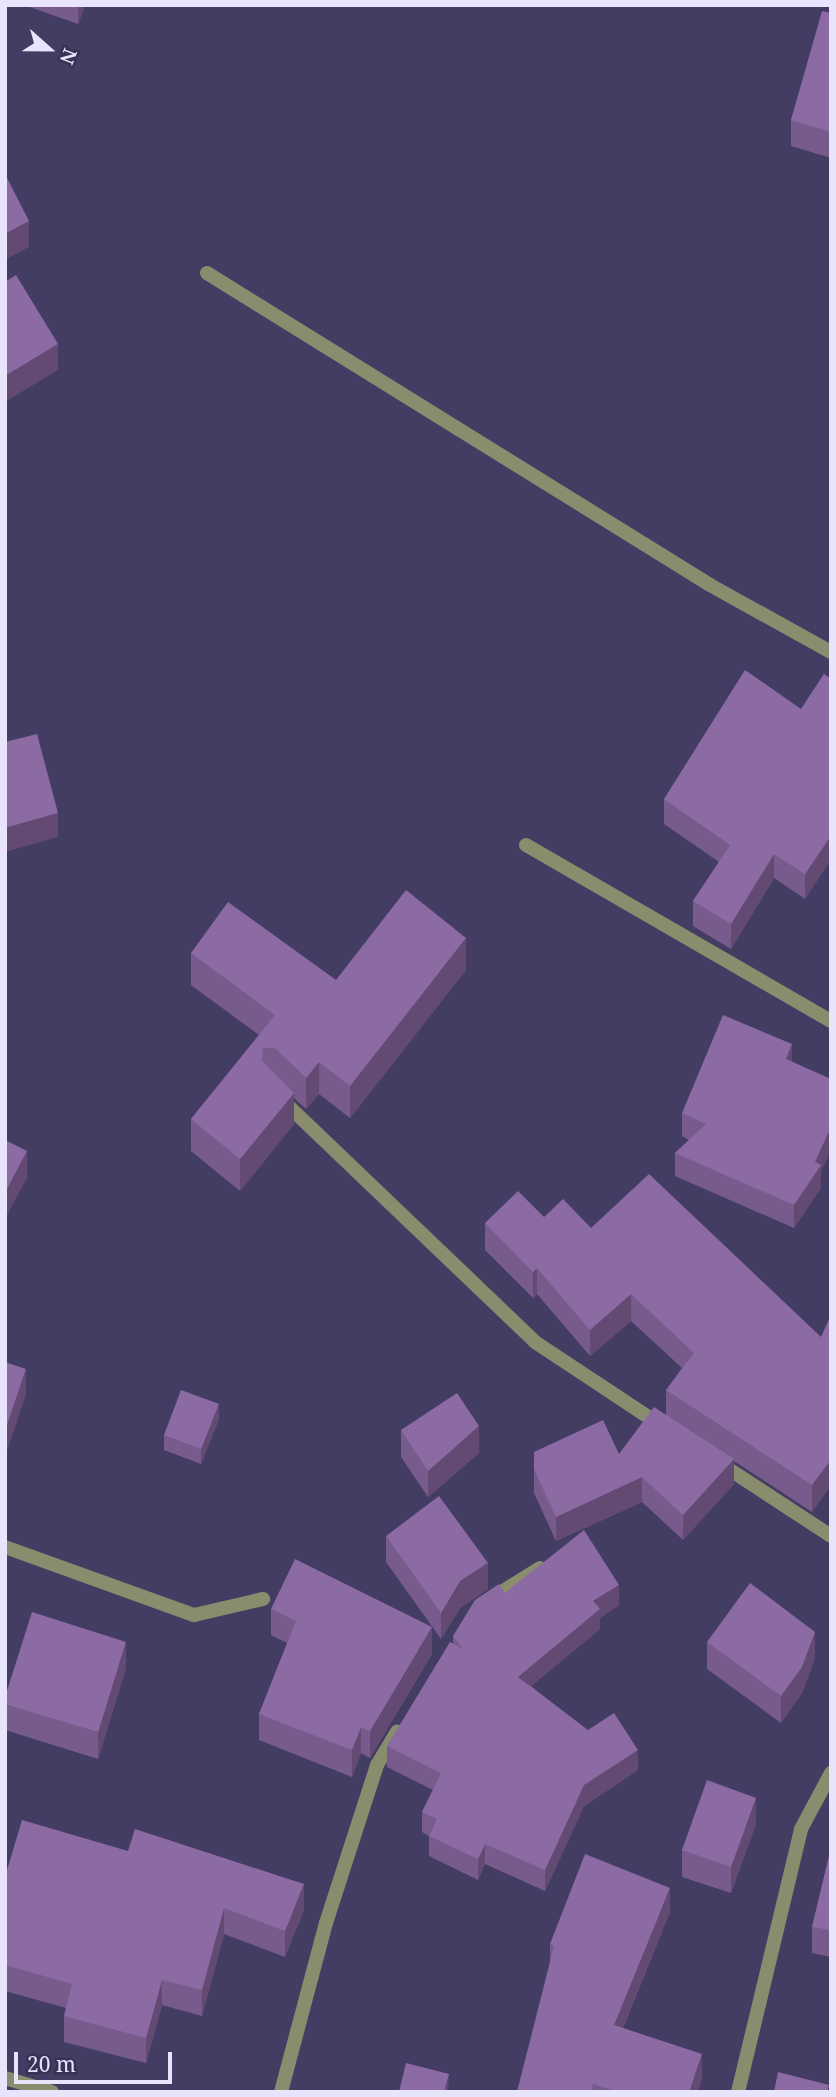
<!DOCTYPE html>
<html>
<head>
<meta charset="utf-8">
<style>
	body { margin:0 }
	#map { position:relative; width:836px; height:2097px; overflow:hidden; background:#433d63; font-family:"Noto Serif",serif }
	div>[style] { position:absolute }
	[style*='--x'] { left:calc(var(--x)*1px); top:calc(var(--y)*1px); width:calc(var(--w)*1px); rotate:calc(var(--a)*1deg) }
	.minor>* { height:14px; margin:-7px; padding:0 7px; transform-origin:7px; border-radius:7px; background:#8a8c6e }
	.wall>* { inset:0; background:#785b8d }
	.shaded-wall>* { inset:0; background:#624a73 }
	.building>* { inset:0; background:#8c6aa4 }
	span { translate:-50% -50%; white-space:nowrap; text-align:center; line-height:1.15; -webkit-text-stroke:7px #383257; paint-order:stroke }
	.frame { position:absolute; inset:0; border:7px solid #e7e4fc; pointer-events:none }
	.north { position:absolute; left:14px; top:14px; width:70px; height:70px; -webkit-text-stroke:5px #383257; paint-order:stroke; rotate:111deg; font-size:19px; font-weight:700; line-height:28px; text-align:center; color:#e7e4fc }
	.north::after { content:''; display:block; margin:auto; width:24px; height:32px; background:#e7e4fc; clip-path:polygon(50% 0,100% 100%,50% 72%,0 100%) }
	.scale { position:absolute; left:14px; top:2052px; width:158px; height:32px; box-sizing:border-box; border:4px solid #e7e4fc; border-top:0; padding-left:9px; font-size:21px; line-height:24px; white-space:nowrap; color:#e7e4fc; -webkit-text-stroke:5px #383257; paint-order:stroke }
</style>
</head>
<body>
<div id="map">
	<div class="minor">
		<i style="--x:207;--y:273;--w:592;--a:31.81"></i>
		<i style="--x:710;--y:585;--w:138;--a:29"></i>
		<i style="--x:526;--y:845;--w:352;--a:30"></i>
		<i style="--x:281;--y:1099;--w:352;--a:43.7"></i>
		<i style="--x:535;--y:1342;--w:152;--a:33.5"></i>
		<i style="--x:718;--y:1462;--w:135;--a:33.2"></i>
		<i style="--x:5;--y:1547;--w:201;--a:19.8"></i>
		<i style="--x:194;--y:1615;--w:71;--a:-13.1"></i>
		<i style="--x:489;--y:1600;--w:60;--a:-32.1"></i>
		<i style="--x:5;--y:2078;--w:49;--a:16.6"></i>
		<i style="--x:281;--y:2092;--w:175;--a:-75.1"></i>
		<i style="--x:326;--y:1923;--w:166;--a:-72.1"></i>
		<i style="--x:377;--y:1765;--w:39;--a:-59"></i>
		<i style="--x:738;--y:2092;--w:270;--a:-76.5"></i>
		<i style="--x:801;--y:1829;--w:64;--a:-61.8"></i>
	</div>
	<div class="wall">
		<i style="clip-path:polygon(24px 5px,85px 5px,78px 24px)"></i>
		<i style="clip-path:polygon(831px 13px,831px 158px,791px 146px,791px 120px)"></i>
		<i style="clip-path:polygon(824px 674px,805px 899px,774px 878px,731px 949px,693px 926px,693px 901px,719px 862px,664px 824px,664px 799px,801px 709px)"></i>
		<i style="clip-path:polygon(191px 953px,336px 980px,466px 970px,350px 1118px,319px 1094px,306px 1109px,294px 1098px,294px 1124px,240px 1191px,191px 1151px,191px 1119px,259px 1035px,191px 985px)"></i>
		<i style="clip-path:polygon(792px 1061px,821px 1171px,821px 1188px,794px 1228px,675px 1176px,675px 1153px,689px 1140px,682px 1136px,682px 1113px)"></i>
		<i style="clip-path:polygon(544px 1217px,591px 1228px,821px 1337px,812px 1512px,734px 1461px,734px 1484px,683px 1540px,642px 1502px,556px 1541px,534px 1493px,534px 1452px,619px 1454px,666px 1415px,666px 1390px,682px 1368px,631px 1321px,590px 1356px,537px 1294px,533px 1298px,485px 1250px,485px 1223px)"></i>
		<i style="clip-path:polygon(219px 1419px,201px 1464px,164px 1450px,164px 1435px)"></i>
		<i style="clip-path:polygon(401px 1430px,479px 1453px,428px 1497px,401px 1457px)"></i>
		<i style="clip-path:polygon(386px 1536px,488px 1589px,460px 1608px,441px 1639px,386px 1562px)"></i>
		<i style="clip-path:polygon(505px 1593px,619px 1605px,600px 1618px,600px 1629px,531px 1686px,638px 1770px,584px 1806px,545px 1891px,485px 1864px,478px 1880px,429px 1856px,429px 1836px,422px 1832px,422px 1812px,433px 1790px,387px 1767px,387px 1746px,453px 1644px,453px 1636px)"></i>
		<i style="clip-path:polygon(271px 1609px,432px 1654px,370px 1758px,361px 1753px,352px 1777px,259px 1740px,259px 1714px,287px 1643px,271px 1635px)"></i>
		<i style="clip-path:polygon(707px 1642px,815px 1658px,802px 1693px,781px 1723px,707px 1669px)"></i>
		<i style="clip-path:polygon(126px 1668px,98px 1759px,5px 1730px,5px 1697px)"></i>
		<i style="clip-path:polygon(756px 1824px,731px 1893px,682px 1877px,682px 1850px)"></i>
		<i style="clip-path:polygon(831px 1848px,831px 1957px,812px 1953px,812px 1927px)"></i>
		<i style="clip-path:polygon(5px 1877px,304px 1910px,285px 1957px,224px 1934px,202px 2016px,162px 2005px,146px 2063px,64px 2042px,64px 2016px,66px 2008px,5px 1991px)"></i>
		<i style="clip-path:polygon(670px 1912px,623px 2028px,702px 2078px,698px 2092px,517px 2092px,550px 1965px,550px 1944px)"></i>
	</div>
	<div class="shaded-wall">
		<i style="clip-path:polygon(78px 5px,85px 5px,78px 24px)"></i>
		<i style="clip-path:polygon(29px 221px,29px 247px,5px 260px,5px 234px)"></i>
		<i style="clip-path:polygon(58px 344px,58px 370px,5px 402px,5px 376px)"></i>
		<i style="clip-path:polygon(58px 813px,58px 837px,5px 852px,5px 828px)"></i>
		<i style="clip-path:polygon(831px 836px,831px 860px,805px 899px,805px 874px)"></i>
		<i style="clip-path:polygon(774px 854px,774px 878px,731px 949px,731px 924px)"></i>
		<i style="clip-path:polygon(466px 938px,466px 970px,350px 1118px,350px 1086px)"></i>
		<i style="clip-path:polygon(792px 1044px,792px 1067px,786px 1059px)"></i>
		<i style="clip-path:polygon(319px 1062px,319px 1094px,306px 1109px,306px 1078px)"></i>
		<i style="clip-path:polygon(294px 1093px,294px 1124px,240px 1191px,240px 1159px)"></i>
		<i style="clip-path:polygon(831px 1127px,831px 1151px,821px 1171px,821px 1188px,794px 1228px,794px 1205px)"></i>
		<i style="clip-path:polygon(27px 1151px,27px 1178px,5px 1219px,5px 1193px)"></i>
		<i style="clip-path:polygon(537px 1268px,537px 1294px,533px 1298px,533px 1272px)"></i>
		<i style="clip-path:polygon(631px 1294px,631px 1321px,590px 1356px,590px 1330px)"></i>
		<i style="clip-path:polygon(26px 1369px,26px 1395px,5px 1457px,5px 1431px)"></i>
		<i style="clip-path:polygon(219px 1404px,219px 1419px,201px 1464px,201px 1449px)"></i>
		<i style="clip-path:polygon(479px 1426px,479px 1453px,428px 1497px,428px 1471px)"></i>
		<i style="clip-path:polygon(734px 1459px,734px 1484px,683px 1540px,683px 1515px)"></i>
		<i style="clip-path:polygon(831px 1460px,831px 1486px,812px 1512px,812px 1485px)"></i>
		<i style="clip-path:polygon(642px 1477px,642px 1502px,556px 1541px,556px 1517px)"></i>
		<i style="clip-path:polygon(488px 1563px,488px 1589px,460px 1608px,441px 1639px,441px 1613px,460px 1581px)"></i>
		<i style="clip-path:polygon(619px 1585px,619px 1605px,600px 1618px,600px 1629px,518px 1697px,518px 1677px,593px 1601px)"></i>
		<i style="clip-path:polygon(432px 1627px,432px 1654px,370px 1758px,370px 1731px)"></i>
		<i style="clip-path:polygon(815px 1632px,815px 1658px,802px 1693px,781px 1723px,781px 1696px)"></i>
		<i style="clip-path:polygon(126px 1642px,126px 1668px,98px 1759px,98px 1732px)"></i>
		<i style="clip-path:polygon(361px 1727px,361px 1753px,352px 1777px,352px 1750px)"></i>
		<i style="clip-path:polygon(638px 1750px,638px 1770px,584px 1806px,545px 1891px,545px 1870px,584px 1785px)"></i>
		<i style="clip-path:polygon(756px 1798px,756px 1824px,731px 1893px,731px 1867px)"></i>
		<i style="clip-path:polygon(485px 1844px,485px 1864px,478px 1880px,478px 1859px)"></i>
		<i style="clip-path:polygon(304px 1884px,304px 1910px,285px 1957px,285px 1931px)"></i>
		<i style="clip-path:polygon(670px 1888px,670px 1912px,614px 2049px,614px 2025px)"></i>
		<i style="clip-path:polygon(224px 1908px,224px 1934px,202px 2016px,202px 1990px)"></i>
		<i style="clip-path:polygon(162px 1980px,162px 2005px,146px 2063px,146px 2038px)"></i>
		<i style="clip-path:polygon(702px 2054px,702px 2078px,698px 2092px,689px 2092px)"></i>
		<i style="clip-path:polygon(449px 2074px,448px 2092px,444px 2092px)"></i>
	</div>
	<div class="building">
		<i style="clip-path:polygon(822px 11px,831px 13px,831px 132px,791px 120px)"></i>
		<i style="clip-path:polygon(5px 174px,29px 221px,5px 234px)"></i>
		<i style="clip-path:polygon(16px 275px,58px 344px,5px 376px,5px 282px)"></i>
		<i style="clip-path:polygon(745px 670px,801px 709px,824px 674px,831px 679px,831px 836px,805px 874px,774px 854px,731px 924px,693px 901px,730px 845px,664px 799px)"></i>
		<i style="clip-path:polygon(37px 734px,58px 813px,5px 828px,5px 742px)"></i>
		<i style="clip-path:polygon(406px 890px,466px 938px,350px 1086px,319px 1062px,306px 1078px,275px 1048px,263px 1048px,262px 1061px,294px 1093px,240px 1159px,191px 1119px,275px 1015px,191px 953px,228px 902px,336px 980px)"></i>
		<i style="clip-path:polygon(723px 1015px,792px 1044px,786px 1059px,831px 1079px,831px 1127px,815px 1162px,821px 1165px,794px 1205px,675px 1153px,706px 1124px,682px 1113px)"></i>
		<i style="clip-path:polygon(5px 1140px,27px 1151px,5px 1193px)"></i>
		<i style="clip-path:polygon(649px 1174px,821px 1337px,831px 1315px,831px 1460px,812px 1485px,666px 1390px,694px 1353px,631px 1294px,590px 1330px,537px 1268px,533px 1272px,485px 1223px,518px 1191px,544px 1217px,563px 1199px,591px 1228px)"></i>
		<i style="clip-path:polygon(5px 1362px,26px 1369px,5px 1431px)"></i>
		<i style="clip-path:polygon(181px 1390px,219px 1404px,201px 1449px,164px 1435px)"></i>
		<i style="clip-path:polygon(457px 1393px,479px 1426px,428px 1471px,401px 1430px)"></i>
		<i style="clip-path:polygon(654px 1407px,734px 1459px,683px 1515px,642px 1477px,556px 1517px,534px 1469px,534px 1452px,603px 1420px,619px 1454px)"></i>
		<i style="clip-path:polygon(439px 1496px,488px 1563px,460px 1581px,441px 1613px,386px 1536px)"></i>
		<i style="clip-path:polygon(584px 1530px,619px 1585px,593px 1601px,600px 1609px,518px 1677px,588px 1730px,614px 1713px,638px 1750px,584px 1785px,545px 1870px,485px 1844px,478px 1859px,429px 1836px,437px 1819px,422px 1812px,441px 1773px,387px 1746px,450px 1642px,463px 1649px,453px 1636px,475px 1600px,499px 1584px,505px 1593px)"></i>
		<i style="clip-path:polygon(295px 1559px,432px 1627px,370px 1731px,361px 1727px,352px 1750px,259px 1714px,296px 1621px,271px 1609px)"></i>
		<i style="clip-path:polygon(750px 1583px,815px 1632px,802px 1667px,781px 1696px,707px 1642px)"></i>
		<i style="clip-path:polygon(32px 1612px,126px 1642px,98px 1732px,5px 1704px,5px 1697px)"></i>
		<i style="clip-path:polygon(707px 1780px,756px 1798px,731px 1867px,682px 1850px)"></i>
		<i style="clip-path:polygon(22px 1820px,128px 1851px,135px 1829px,304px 1884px,285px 1931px,224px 1908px,202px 1990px,162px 1980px,146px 2038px,64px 2016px,72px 1984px,5px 1965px,5px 1877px)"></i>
		<i style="clip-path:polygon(831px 1848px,831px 1930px,812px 1927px)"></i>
		<i style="clip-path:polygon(585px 1854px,670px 1888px,614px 2025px,702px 2054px,689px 2092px,618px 2092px,593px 2084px,591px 2092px,517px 2092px,554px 1946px,550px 1944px)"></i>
		<i style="clip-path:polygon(406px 2063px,449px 2074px,444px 2092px,399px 2092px)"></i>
		<i style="clip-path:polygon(778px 2072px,829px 2085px,827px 2092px,774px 2092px)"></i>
	</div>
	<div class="frame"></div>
	<div class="north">N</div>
	<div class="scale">20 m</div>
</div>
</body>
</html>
